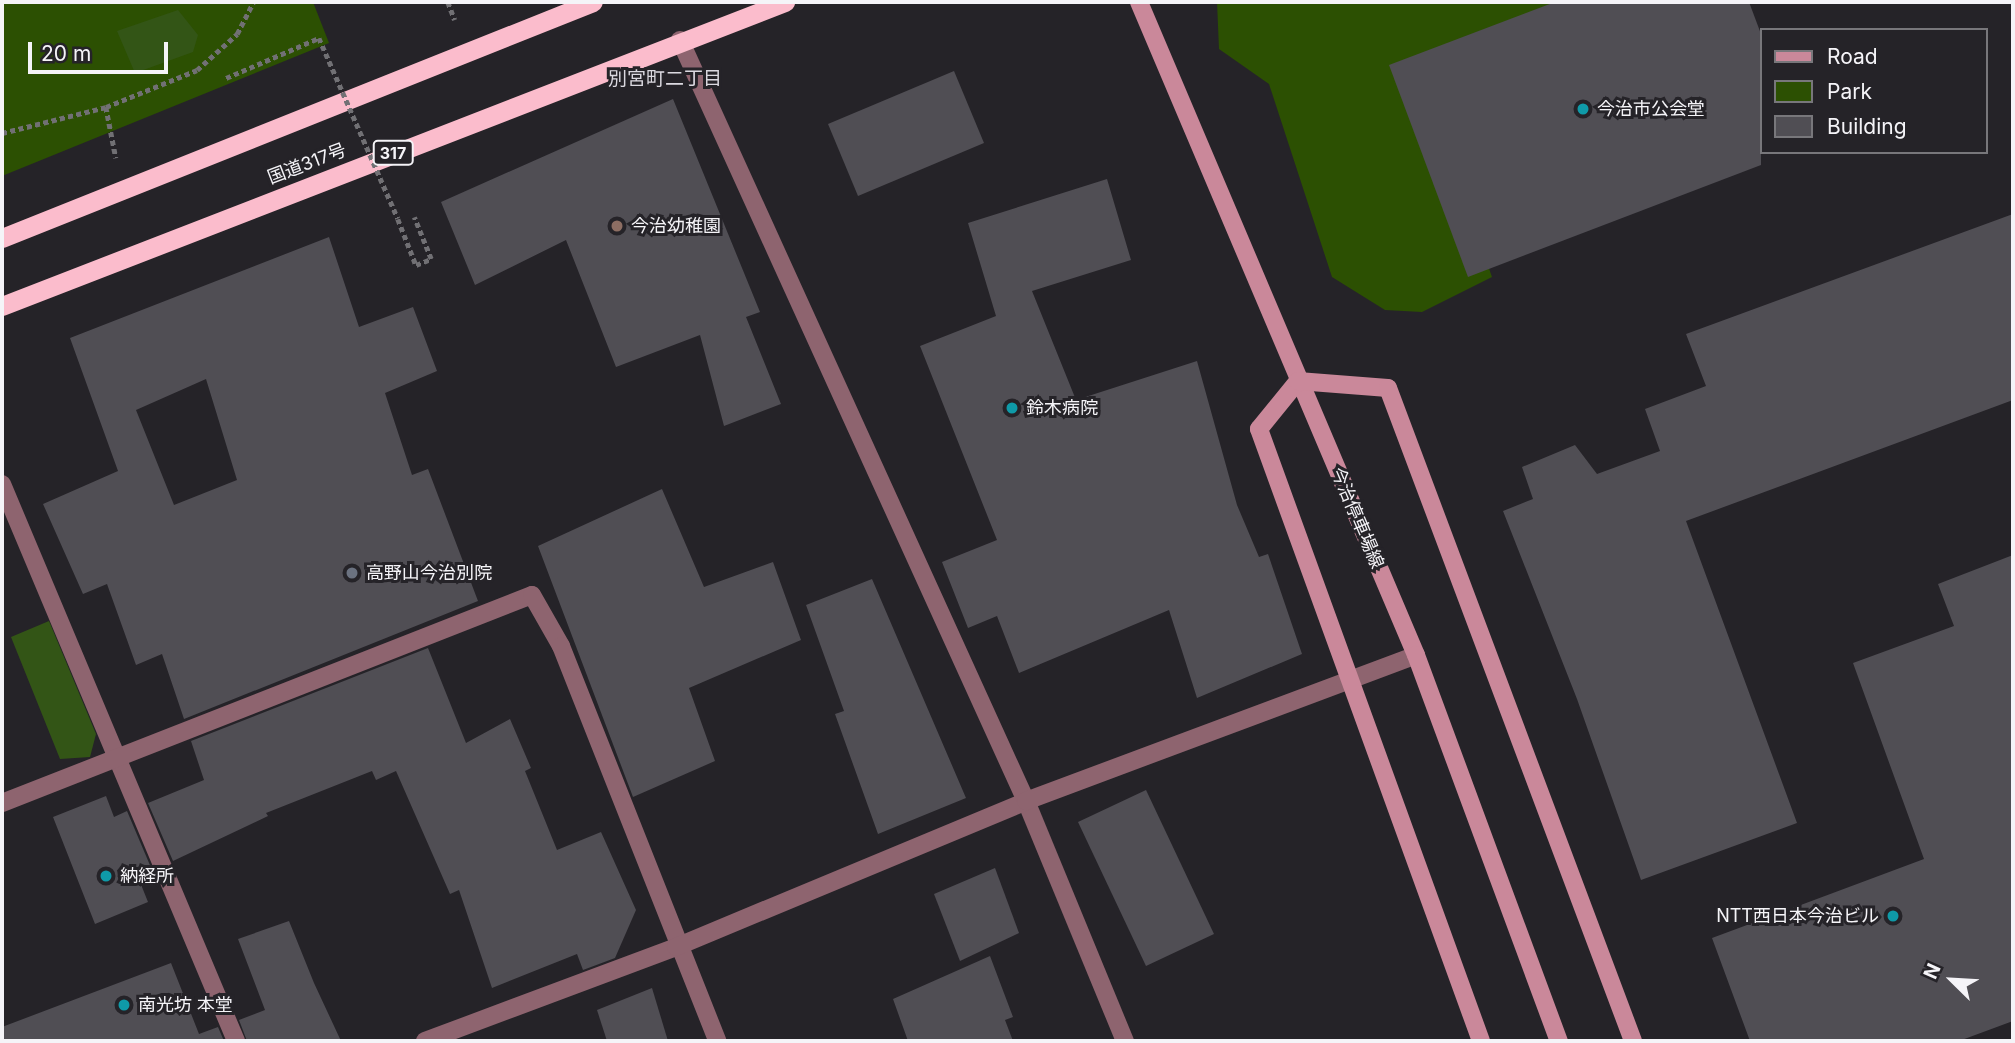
<!DOCTYPE html>
<html>
<head>
<meta charset="utf-8">
<style>
	body { margin:0 }
	#map { position:relative; width:2015px; height:1043px; overflow:hidden; background:#252328; font-family:Inter,"Noto Sans JP",sans-serif }
	div>[style] { position:absolute }
	[style*='--x'] { left:calc(var(--x)*1px); top:calc(var(--y)*1px); width:calc(var(--w)*1px); rotate:calc(var(--a)*1deg) }
	.green>* { inset:0; background:#2c5002 }
	.forest>* { inset:0; background:#335516 }
	.building>* { inset:0; background:#504e54 }
	.path>* { height:4.5px; margin-top:-2.25px; transform-origin:0; background:repeating-linear-gradient(90deg,#717074 0 5px,transparent 0 8.5px) }
	.minor>* { height:18px; margin:-9px; padding:0 9px; transform-origin:9px; border-radius:9px; background:#8e646f }
	.secondary>* { height:18px; margin:-9px; padding:0 9px; transform-origin:9px; border-radius:9px; background:#ca889a }
	.trunk>* { height:19px; margin:-9.5px; padding:0 9.5px; transform-origin:9.5px; border-radius:9.5px; background:#fbbccc }
	.path-bridge>* { height:4.5px; margin-top:-2.25px; transform-origin:0; background:repeating-linear-gradient(90deg,#717074 0 5px,transparent 0 8.5px) }
	.dots>* { width:19px; height:19px; translate:-50% -50%; box-sizing:border-box; border:4px solid #252328; border-radius:50% }
	span { translate:-50% -50%; white-space:nowrap; text-align:center; line-height:1.15; -webkit-text-stroke:6px #252328; paint-order:stroke }
	.shield-label span { padding:2px 5px; background:#252328; border:2px solid; border-radius:5px; -webkit-text-stroke-width:0 }
	.shield-label { font-size:16px; color:#f5f4f8; font-weight:700 }
	.poi-label { font-size:18px; color:#f5f4f8 }
	.left { translate:0 -50%; text-align:left }
	.right { translate:-100% -50%; text-align:right }
	.street-label { font-size:18px; color:#f5f4f8 }
	.neighbourhood-label { font-size:19px; color:#dbd9e0 }
	.frame { position:absolute; inset:0; border:4px solid #f5f4f8; pointer-events:none }
	.legend { position:absolute; left:1760px; top:28px; width:228px; height:126px; box-sizing:border-box; background:#252328; border:2px solid #78777b; margin:0; padding:9px 12px; list-style:none; font-size:21px; color:#f5f4f8 }
	.legend li { display:flex; align-items:center; gap:14px; height:35px }
	.legend b { width:35px; border:2px solid #78777b }
	.north { position:absolute; left:1917px; top:945px; width:70px; height:70px; -webkit-text-stroke:5px #252328; paint-order:stroke; rotate:294deg; font-size:19px; font-weight:700; line-height:28px; text-align:center; color:#f5f4f8 }
	.north::after { content:''; display:block; margin:auto; width:24px; height:32px; background:#f5f4f8; clip-path:polygon(50% 0,100% 100%,50% 72%,0 100%) }
	.scale { position:absolute; left:28px; top:42px; width:140px; height:32px; box-sizing:border-box; border:4px solid #f5f4f8; border-top:0; padding-left:9px; font-size:21px; line-height:24px; white-space:nowrap; color:#f5f4f8; -webkit-text-stroke:5px #252328; paint-order:stroke }
</style>
</head>
<body>
<div id="map">
	<div class="green">
		<i style="clip-path:polygon(2px 2px,313px 2px,329px 43px,2px 176px)"></i>
		<i style="clip-path:polygon(1217px 2px,1556px 2px,1415px 58px,1492px 277px,1422px 312px,1385px 310px,1332px 277px,1269px 84px,1219px 49px)"></i>
	</div>
	<div class="forest">
		<i style="clip-path:polygon(178px 10px,198px 35px,193px 52px,135px 73px,117px 31px)"></i>
		<i style="clip-path:polygon(49px 621px,96px 734px,90px 757px,60px 759px,11px 637px)"></i>
	</div>
	<div class="building">
		<i style="clip-path:polygon(1555px 2px,1749px 2px,1761px 34px,1761px 165px,1468px 277px,1389px 65px)"></i>
		<i style="clip-path:polygon(954px 71px,984px 143px,858px 196px,828px 124px)"></i>
		<i style="clip-path:polygon(673px 99px,760px 312px,746px 317px,781px 404px,724px 426px,700px 335px,616px 367px,566px 240px,475px 285px,441px 202px)"></i>
		<i style="clip-path:polygon(1107px 179px,1131px 260px,1032px 291px,1076px 400px,1197px 361px,1237px 505px,1259px 557px,1268px 554px,1302px 654px,1197px 698px,1169px 610px,1019px 673px,997px 616px,968px 628px,942px 562px,997px 540px,920px 346px,996px 316px,968px 223px)"></i>
		<i style="clip-path:polygon(2013px 214px,2013px 400px,1686px 521px,1797px 823px,1641px 880px,1577px 699px,1503px 511px,1533px 499px,1522px 467px,1575px 445px,1597px 474px,1660px 451px,1645px 409px,1706px 386px,1686px 334px)"></i>
		<i style="clip-path:polygon(evenodd,329px 237px,359px 327px,413px 307px,437px 371px,385px 393px,412px 475px,428px 469px,478px 601px,184px 719px,162px 654px,136px 665px,107px 584px,83px 594px,43px 504px,118px 471px,70px 338px,329px 237px,206px 379px,237px 480px,174px 505px,136px 410px,206px 379px)"></i>
		<i style="clip-path:polygon(662px 489px,704px 587px,773px 562px,801px 640px,689px 688px,715px 761px,633px 797px,538px 546px)"></i>
		<i style="clip-path:polygon(2013px 555px,2013px 1021px,1959px 1041px,1750px 1041px,1712px 938px,1924px 859px,1853px 663px,1954px 626px,1938px 584px)"></i>
		<i style="clip-path:polygon(872px 579px,966px 798px,878px 834px,835px 714px,844px 711px,806px 605px)"></i>
		<i style="clip-path:polygon(428px 648px,466px 743px,510px 719px,531px 768px,525px 771px,557px 850px,601px 832px,636px 910px,615px 958px,583px 970px,577px 954px,492px 988px,459px 890px,450px 894px,396px 771px,376px 780px,372px 771px,266px 813px,268px 816px,173px 861px,148px 803px,204px 780px,191px 741px)"></i>
		<i style="clip-path:polygon(1146px 790px,1214px 934px,1146px 966px,1078px 822px)"></i>
		<i style="clip-path:polygon(106px 796px,114px 817px,127px 811px,152px 870px,138px 877px,148px 902px,95px 924px,53px 817px)"></i>
		<i style="clip-path:polygon(995px 868px,1019px 933px,960px 961px,934px 894px)"></i>
		<i style="clip-path:polygon(289px 921px,314px 983px,341px 1041px,247px 1041px,239px 1020px,265px 1010px,238px 939px)"></i>
		<i style="clip-path:polygon(990px 956px,1013px 1017px,1005px 1020px,1013px 1041px,908px 1041px,893px 999px)"></i>
		<i style="clip-path:polygon(171px 963px,199px 1034px,218px 1027px,224px 1041px,2px 1041px,2px 1027px)"></i>
		<i style="clip-path:polygon(652px 988px,668px 1041px,607px 1041px,597px 1010px)"></i>
	</div>
	<div class="path">
		<i style="--x:448;--y:2;--w:19;--a:69"></i>
		<i style="--x:226;--y:78;--w:101;--a:-23.3"></i>
		<i style="--x:106;--y:107;--w:52;--a:78.9"></i>
		<i style="--x:2;--y:133;--w:107;--a:-14"></i>
		<i style="--x:106;--y:107;--w:98;--a:-22.1"></i>
		<i style="--x:197;--y:70;--w:54;--a:-42"></i>
		<i style="--x:237;--y:34;--w:36;--a:-63"></i>
		<i style="--x:398;--y:219;--w:49;--a:68.6"></i>
		<i style="--x:416;--y:265;--w:16;--a:-22"></i>
		<i style="--x:431;--y:259;--w:45;--a:-112"></i>
	</div>
	<div class="minor">
		<i style="--x:680;--y:40;--w:836;--a:65.55"></i>
		<i style="--x:1026;--y:801;--w:260;--a:67.6"></i>
		<i style="--x:2;--y:484;--w:604;--a:67.21"></i>
		<i style="--x:2;--y:803;--w:569;--a:-21.43"></i>
		<i style="--x:532;--y:595;--w:59;--a:60.4"></i>
		<i style="--x:561;--y:646;--w:425;--a:68.4"></i>
		<i style="--x:425;--y:1041;--w:268;--a:-20.5"></i>
		<i style="--x:676;--y:947;--w:379;--a:-22.6"></i>
		<i style="--x:1026;--y:801;--w:416;--a:-20.5"></i>
	</div>
	<div class="secondary">
		<i style="--x:1139;--y:2;--w:709;--a:67.01"></i>
		<i style="--x:1416;--y:655;--w:412;--a:69.7"></i>
		<i style="--x:1481;--y:1041;--w:651;--a:-109.94"></i>
		<i style="--x:1259;--y:429;--w:62;--a:-50.9"></i>
		<i style="--x:1298;--y:381;--w:90;--a:4.4"></i>
		<i style="--x:1388;--y:388;--w:697;--a:69.43"></i>
	</div>
	<div class="trunk">
		<i style="--x:2;--y:238;--w:636;--a:-21.77"></i>
		<i style="--x:2;--y:306;--w:840;--a:-21.22"></i>
	</div>
	<div class="path-bridge">
		<i style="--x:319;--y:38;--w:197;--a:66.4"></i>
	</div>
	<div class="dots">
		<i style="left:1583px;top:109px;background:#0f9aa8"></i>
		<i style="left:617px;top:226px;background:#8d6e63"></i>
		<i style="left:1012px;top:408px;background:#0f9aa8"></i>
		<i style="left:352px;top:573px;background:#6b7280"></i>
		<i style="left:106px;top:876px;background:#0f9aa8"></i>
		<i style="left:1893px;top:916px;background:#0f9aa8"></i>
		<i style="left:124px;top:1005px;background:#0f9aa8"></i>
	</div>
	<div class="shield-label">
		<span style="left:393px;top:153px">317</span>
	</div>
	<div class="poi-label">
		<span class="left" style="left:1597px;top:109px">今治市公会堂</span>
		<span class="left" style="left:631px;top:226px">今治幼稚園</span>
		<span class="left" style="left:1026px;top:408px">鈴木病院</span>
		<span class="left" style="left:366px;top:573px">高野山今治別院</span>
		<span class="left" style="left:120px;top:876px">納経所</span>
		<span class="right" style="left:1879px;top:916px">NTT西日本今治ビル</span>
		<span class="left" style="left:138px;top:1005px">南光坊 本堂</span>
	</div>
	<div class="street-label">
		<span style="left:307px;top:164px;rotate:-21deg">国道317号</span>
		<span style="left:1357px;top:518px;rotate:67deg">今治停車場線</span>
	</div>
	<div class="neighbourhood-label">
		<span style="left:665px;top:79px">別宮町二丁目</span>
	</div>
	<div class="frame"></div>
	<ul class="legend">
	<li><b style="height:9px;background:#ca889a"></b>Road</li>
	<li><b style="height:19px;background:#2c5002"></b>Park</li>
	<li><b style="height:19px;background:#504e54"></b>Building</li>
	</ul>
	<div class="north">N</div>
	<div class="scale">20 m</div>
</div>
</body>
</html>
